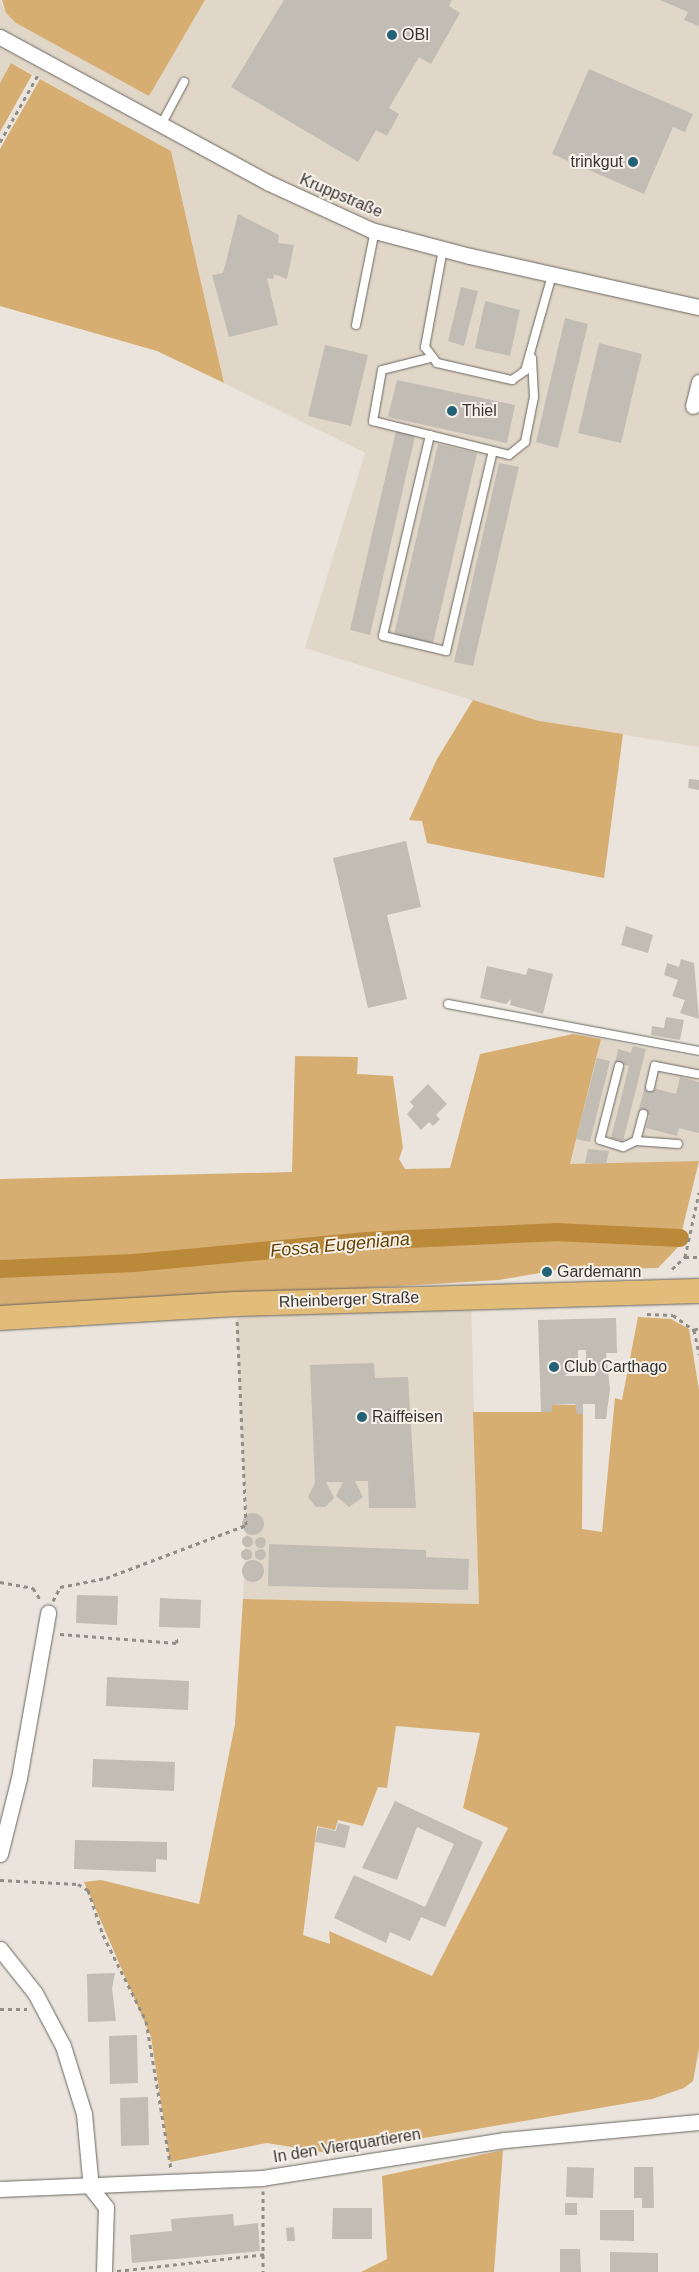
<!DOCTYPE html>
<html>
<head>
<meta charset="utf-8">
<style>
	body { margin:0 }
	#map { position:relative; width:699px; height:2272px; overflow:hidden; background:#eae4dc; font-family:Helvetica,sans-serif }
	div>[style] { position:absolute }
	[style*='--x'] { left:calc(var(--x)*1px); top:calc(var(--y)*1px); width:calc(var(--w)*1px); rotate:calc(var(--a)*1deg) }
	.built>* { inset:0; background:#e1d7c8 }
	.green>* { inset:0; background:#d7ae72 }
	.canal>* { height:18px; margin:-9px; padding:0 9px; transform-origin:9px; border-radius:9px; background:#ba893a }
	.building>* { inset:0; background:#c1bcb4 }
	.round { border-radius:50% }
	.path>* { height:3px; margin-top:-1.5px; transform-origin:0; background:repeating-linear-gradient(90deg,#918d87 0 4px,transparent 0 8px) }
	.roads { filter:drop-shadow(0 0 1px #6b665f) drop-shadow(0 0 1px #6b665f) }
	.service>* { height:8px; margin:-4px; padding:0 4px; transform-origin:4px; border-radius:4px; background:#fff }
	.minor>* { height:15px; margin:-7.5px; padding:0 7.5px; transform-origin:7.5px; border-radius:7.5px; background:#fff }
	.primary>* { height:24px; margin:-12px; padding:0 12px; transform-origin:12px; border-radius:12px; background:#e2bd7a }
	.dots>* { width:14px; height:14px; translate:-50% -50%; box-sizing:border-box; border:2px solid #f7f1e9; border-radius:50% }
	span { translate:-50% -50%; white-space:nowrap; text-align:center; line-height:1.15; -webkit-text-stroke:4px #f7f1e9; paint-order:stroke }
	.poi-label { font-size:16px; color:#373532 }
	.left { translate:0 -50%; text-align:left }
	.right { translate:-100% -50%; text-align:right }
	.street-label { font-size:16px; color:#373532 }
	.water-label { font-size:18px; color:#644201; font-style:italic }
</style>
</head>
<body>
<div id="map">
	<div class="built">
		<i style="clip-path:polygon(0 0,6px 13px,149px 95px,205px 0,699px 0,699px 747px,539px 721px,305px 648px,365px 453px,224px 383px,171px 151px,12px 63px,0 83px)"></i>
		<i style="clip-path:polygon(601px 1039px,699px 1058px,699px 1161px,570px 1165px)"></i>
		<i style="clip-path:polygon(471px 1298px,479px 1604px,243px 1599px,246px 1525px,236px 1304px)"></i>
	</div>
	<div class="green">
		<i style="clip-path:polygon(2px 0,205px 0,149px 96px,16px 23px,6px 13px)"></i>
		<i style="clip-path:polygon(11px 63px,32px 75px,0 132px,0 83px)"></i>
		<i style="clip-path:polygon(40px 79px,171px 151px,224px 383px,157px 351px,0 306px,0 149px)"></i>
		<i style="clip-path:polygon(473px 700px,539px 721px,623px 734px,604px 878px,427px 843px,422px 821px,409px 820px,437px 759px)"></i>
		<i style="clip-path:polygon(573px 1034px,601px 1039px,570px 1164px,699px 1161px,678px 1247px,658px 1268px,557px 1270px,499px 1280px,0 1310px,0 1179px,292px 1172px,295px 1056px,358px 1057px,357px 1074px,393px 1076px,403px 1148px,399px 1159px,405px 1169px,450px 1168px,480px 1054px)"></i>
		<i style="clip-path:polygon(evenodd,638px 1317px,671px 1319px,689px 1329px,699px 1390px,699px 2049px,693px 2081px,684px 2088px,652px 2099px,354px 2150px,328px 2153px,267px 2143px,170px 2162px,151px 2037px,84px 1882px,101px 1880px,199px 1904px,235px 1724px,243px 1599px,479px 1604px,473px 1412px,552px 1412px,552px 1405px,577px 1405px,577px 1414px,583px 1414px,582px 1529px,602px 1532px,615px 1398px,622px 1400px,638px 1317px,396px 1726px,480px 1733px,463px 1808px,508px 1828px,432px 1976px,329px 1931px,330px 1944px,303px 1935px,317px 1826px,335px 1830px,338px 1820px,363px 1826px,378px 1787px,387px 1788px,396px 1726px)"></i>
		<i style="clip-path:polygon(503px 2150px,494px 2272px,361px 2272px,387px 2259px,382px 2176px)"></i>
	</div>
	<div class="canal">
		<i style="--x:0;--y:1269;--w:134;--a:-2.6"></i>
		<i style="--x:134;--y:1263;--w:234;--a:-5.4"></i>
		<i style="--x:367;--y:1241;--w:188;--a:-2.7"></i>
		<i style="--x:555;--y:1232;--w:125;--a:2.7"></i>
	</div>
	<div class="building">
		<i style="clip-path:polygon(284px 0,452px 0,449px 6px,460px 13px,431px 64px,419px 57px,389px 108px,399px 114px,387px 136px,376px 130px,358px 162px,231px 87px)"></i>
		<i style="clip-path:polygon(660px 0,699px 0,699px 26px,684px 20px,688px 12px)"></i>
		<i style="clip-path:polygon(589px 69px,693px 114px,685px 132px,673px 127px,644px 194px,552px 154px)"></i>
		<i style="clip-path:polygon(238px 214px,279px 235px,278px 243px,294px 245px,287px 279px,274px 274px,273px 279px,267px 278px,278px 325px,229px 337px,212px 275px,223px 273px)"></i>
		<i style="clip-path:polygon(461px 287px,478px 291px,464px 346px,448px 341px)"></i>
		<i style="clip-path:polygon(485px 301px,520px 310px,510px 356px,475px 348px)"></i>
		<i style="clip-path:polygon(565px 318px,588px 324px,558px 448px,536px 442px)"></i>
		<i style="clip-path:polygon(599px 343px,642px 354px,621px 443px,578px 433px)"></i>
		<i style="clip-path:polygon(325px 345px,368px 355px,351px 426px,308px 416px)"></i>
		<i style="clip-path:polygon(397px 380px,515px 405px,507px 443px,388px 417px)"></i>
		<i style="clip-path:polygon(396px 431px,415px 436px,370px 635px,350px 630px)"></i>
		<i style="clip-path:polygon(438px 444px,477px 453px,433px 643px,394px 635px)"></i>
		<i style="clip-path:polygon(499px 463px,519px 467px,473px 666px,454px 662px)"></i>
		<i style="clip-path:polygon(689px 779px,699px 780px,699px 790px,688px 788px)"></i>
		<i style="clip-path:polygon(406px 841px,421px 907px,387px 915px,407px 999px,368px 1008px,333px 858px)"></i>
		<i style="clip-path:polygon(626px 926px,653px 935px,648px 953px,621px 945px)"></i>
		<i style="clip-path:polygon(681px 959px,694px 963px,699px 1019px,680px 1013px,685px 1000px,672px 996px,678px 980px,664px 975px,667px 963px,679px 967px)"></i>
		<i style="clip-path:polygon(487px 966px,526px 975px,528px 968px,553px 974px,543px 1014px,510px 1005px,511px 999px,506px 1004px,480px 998px)"></i>
		<i style="clip-path:polygon(666px 1017px,684px 1020px,680px 1040px,651px 1035px,652px 1026px,664px 1028px)"></i>
		<i style="clip-path:polygon(633px 1046px,646px 1049px,623px 1141px,611px 1138px,629px 1066px,615px 1063px,618px 1049px,631px 1053px)"></i>
		<i style="clip-path:polygon(597px 1058px,610px 1061px,590px 1142px,576px 1139px)"></i>
		<i style="clip-path:polygon(680px 1077px,699px 1082px,699px 1133px,679px 1128px,677px 1136px,646px 1128px,650px 1115px,638px 1113px,645px 1086px,676px 1094px)"></i>
		<i style="clip-path:polygon(428px 1084px,447px 1104px,436px 1115px,440px 1119px,433px 1126px,429px 1122px,421px 1130px,407px 1114px,414px 1106px,410px 1102px)"></i>
		<i style="clip-path:polygon(588px 1149px,609px 1151px,606px 1164px,585px 1163px)"></i>
		<i style="clip-path:polygon(evenodd,616px 1318px,617px 1353px,606px 1353px,610px 1389px,606px 1419px,595px 1419px,595px 1404px,583px 1404px,583px 1414px,577px 1414px,575px 1404px,552px 1405px,552px 1412px,541px 1412px,538px 1320px,616px 1318px,578px 1350px,586px 1350px,586px 1361px,595px 1361px,595px 1376px,564px 1376px,571px 1372px,570px 1359px,578px 1359px,578px 1350px)"></i>
		<i style="clip-path:polygon(374px 1363px,375px 1378px,408px 1377px,416px 1508px,369px 1508px,368px 1481px,355px 1481px,363px 1497px,349px 1507px,336px 1496px,343px 1482px,326px 1482px,334px 1498px,325px 1507px,316px 1507px,308px 1497px,315px 1483px,310px 1365px)"></i>
		<i class="round" style="left:242px;top:1513px;width:22px;height:22px"></i>
		<i class="round" style="left:241.5px;top:1535.5px;width:11px;height:11px"></i>
		<i class="round" style="left:254.5px;top:1536.5px;width:11px;height:11px"></i>
		<i style="clip-path:polygon(269px 1544px,426px 1550px,426px 1557px,469px 1559px,468px 1590px,268px 1586px)"></i>
		<i class="round" style="left:254.5px;top:1548.5px;width:11px;height:11px"></i>
		<i class="round" style="left:240.5px;top:1548.5px;width:11px;height:11px"></i>
		<i class="round" style="left:242px;top:1560px;width:22px;height:22px"></i>
		<i style="clip-path:polygon(77px 1595px,118px 1596px,117px 1625px,76px 1623px)"></i>
		<i style="clip-path:polygon(160px 1598px,201px 1600px,200px 1628px,159px 1627px)"></i>
		<i style="clip-path:polygon(107px 1677px,189px 1681px,188px 1710px,106px 1706px)"></i>
		<i style="clip-path:polygon(93px 1759px,175px 1762px,174px 1791px,92px 1787px)"></i>
		<i style="clip-path:polygon(395px 1801px,483px 1842px,445px 1927px,421px 1917px,410px 1941px,390px 1932px,386px 1943px,334px 1918px,354px 1875px,425px 1907px,454px 1844px,417px 1827px,397px 1880px,362px 1868px)"></i>
		<i style="clip-path:polygon(338px 1823px,350px 1826px,345px 1848px,315px 1842px,318px 1827px,336px 1831px)"></i>
		<i style="clip-path:polygon(75px 1840px,167px 1842px,167px 1860px,156px 1859px,156px 1872px,74px 1869px)"></i>
		<i style="clip-path:polygon(115px 1973px,112px 1989px,116px 2021px,88px 2022px,87px 1974px)"></i>
		<i style="clip-path:polygon(137px 2035px,138px 2083px,110px 2084px,109px 2036px)"></i>
		<i style="clip-path:polygon(148px 2097px,149px 2145px,121px 2146px,120px 2098px)"></i>
		<i style="clip-path:polygon(567px 2167px,594px 2168px,593px 2198px,566px 2197px)"></i>
		<i style="clip-path:polygon(634px 2167px,653px 2167px,654px 2208px,642px 2208px,642px 2198px,634px 2198px)"></i>
		<i style="clip-path:polygon(565px 2203px,577px 2203px,577px 2215px,565px 2215px)"></i>
		<i style="clip-path:polygon(333px 2208px,372px 2208px,372px 2239px,332px 2239px)"></i>
		<i style="clip-path:polygon(600px 2210px,634px 2210px,634px 2241px,600px 2240px)"></i>
		<i style="clip-path:polygon(233px 2214px,234px 2226px,258px 2223px,260px 2251px,132px 2263px,130px 2235px,172px 2231px,171px 2219px)"></i>
		<i style="clip-path:polygon(294px 2227px,295px 2241px,287px 2241px,286px 2228px)"></i>
		<i style="clip-path:polygon(560px 2249px,580px 2249px,581px 2272px,560px 2272px)"></i>
		<i style="clip-path:polygon(610px 2252px,658px 2253px,658px 2272px,610px 2272px)"></i>
	</div>
	<div class="path">
		<i style="--x:0;--y:142;--w:79;--a:-60.5"></i>
		<i style="--x:685;--y:1257;--w:66;--a:-77.8"></i>
		<i style="--x:672;--y:1269;--w:18;--a:-43"></i>
		<i style="--x:685;--y:1257;--w:14;--a:0"></i>
		<i style="--x:647;--y:1314;--w:26;--a:2"></i>
		<i style="--x:673;--y:1315;--w:26;--a:36"></i>
		<i style="--x:694;--y:1330;--w:5;--a:-22"></i>
		<i style="--x:694;--y:1330;--w:25;--a:78"></i>
		<i style="--x:0;--y:1582;--w:34;--a:10"></i>
		<i style="--x:33;--y:1588;--w:15;--a:58"></i>
		<i style="--x:53;--y:1601;--w:16;--a:-63"></i>
		<i style="--x:60;--y:1587;--w:47;--a:-11.1"></i>
		<i style="--x:106;--y:1578;--w:150;--a:-20.7"></i>
		<i style="--x:246;--y:1525;--w:204;--a:-92.5"></i>
		<i style="--x:60;--y:1634;--w:117;--a:4.4"></i>
		<i style="--x:177;--y:1643;--w:7;--a:-98"></i>
		<i style="--x:0;--y:1880;--w:78;--a:2.9"></i>
		<i style="--x:78;--y:1884;--w:12;--a:31"></i>
		<i style="--x:88;--y:1890;--w:47;--a:71.6"></i>
		<i style="--x:103;--y:1935;--w:96;--a:63.4"></i>
		<i style="--x:146;--y:2021;--w:150;--a:80.4"></i>
		<i style="--x:0;--y:2009;--w:27;--a:0"></i>
		<i style="--x:263;--y:2191;--w:81;--a:90"></i>
		<i style="--x:117;--y:2271;--w:150;--a:-6.5"></i>
	</div>
	<div class="roads">
		<div class="service">
			<i style="--x:161;--y:125;--w:49;--a:-61.9"></i>
			<i style="--x:443;--y:249;--w:100;--a:100.4"></i>
			<i style="--x:425;--y:347;--w:20;--a:53"></i>
			<i style="--x:437;--y:363;--w:77;--a:12.8"></i>
			<i style="--x:512;--y:380;--w:16;--a:-35"></i>
			<i style="--x:525;--y:371;--w:100;--a:-74.3"></i>
			<i style="--x:356;--y:325;--w:97;--a:-78.7"></i>
			<i style="--x:430;--y:358;--w:49;--a:166"></i>
			<i style="--x:382;--y:370;--w:52;--a:100"></i>
			<i style="--x:373;--y:421;--w:140;--a:14"></i>
			<i style="--x:509;--y:455;--w:21;--a:-39"></i>
			<i style="--x:525;--y:442;--w:46;--a:-78.7"></i>
			<i style="--x:534;--y:397;--w:39;--a:-93"></i>
			<i style="--x:430;--y:435;--w:206;--a:103.2"></i>
			<i style="--x:383;--y:636;--w:65;--a:13.4"></i>
			<i style="--x:446;--y:651;--w:205;--a:-76.8"></i>
			<i style="--x:448;--y:1004;--w:255;--a:10.6"></i>
			<i style="--x:619;--y:1066;--w:76;--a:104.4"></i>
			<i style="--x:600;--y:1140;--w:24;--a:17"></i>
			<i style="--x:623;--y:1147;--w:14;--a:-25"></i>
			<i style="--x:636;--y:1141;--w:42;--a:4.1"></i>
			<i style="--x:650;--y:1087;--w:22;--a:-77"></i>
			<i style="--x:655;--y:1066;--w:43;--a:10.8"></i>
			<i style="--x:636;--y:1141;--w:28;--a:-75"></i>
		</div>
		<div class="minor">
			<i style="--x:0;--y:37;--w:306;--a:28.5"></i>
			<i style="--x:269;--y:183;--w:112;--a:24.7"></i>
			<i style="--x:371;--y:230;--w:102;--a:14.7"></i>
			<i style="--x:470;--y:256;--w:235;--a:12.6"></i>
			<i style="--x:693;--y:406;--w:25;--a:-76"></i>
			<i style="--x:0;--y:1854;--w:78;--a:-76"></i>
			<i style="--x:19;--y:1778;--w:168;--a:-80"></i>
			<i style="--x:0;--y:1949;--w:56;--a:51.5"></i>
			<i style="--x:35;--y:1993;--w:60;--a:62.2"></i>
			<i style="--x:63;--y:2046;--w:71;--a:72.8"></i>
			<i style="--x:84;--y:2114;--w:74;--a:84.6"></i>
			<i style="--x:91;--y:2188;--w:24;--a:52"></i>
			<i style="--x:106;--y:2207;--w:65;--a:91.8"></i>
			<i style="--x:0;--y:2189;--w:262;--a:-2.4"></i>
			<i style="--x:262;--y:2178;--w:245;--a:-8.9"></i>
			<i style="--x:504;--y:2140;--w:196;--a:-5.3"></i>
		</div>
		<div class="primary">
			<i style="--x:0;--y:1318;--w:236;--a:-3.4"></i>
			<i style="--x:236;--y:1304;--w:463;--a:-1.6"></i>
		</div>
	</div>
	<div class="dots">
		<i style="left:392px;top:35px;background:#236177"></i>
		<i style="left:633px;top:162px;background:#236177"></i>
		<i style="left:452px;top:411px;background:#236177"></i>
		<i style="left:547px;top:1272px;background:#236177"></i>
		<i style="left:554px;top:1367px;background:#236177"></i>
		<i style="left:362px;top:1417px;background:#236177"></i>
	</div>
	<div class="poi-label">
		<span class="left" style="left:402px;top:35px">OBI</span>
		<span class="right" style="left:623px;top:162px">trinkgut</span>
		<span class="left" style="left:462px;top:411px">Thiel</span>
		<span class="left" style="left:557px;top:1272px">Gardemann</span>
		<span class="left" style="left:564px;top:1367px">Club Carthago</span>
		<span class="left" style="left:372px;top:1417px">Raiffeisen</span>
	</div>
	<div class="street-label">
		<span style="left:341px;top:196px;rotate:23deg">Kruppstraße</span>
		<span style="left:349px;top:1300px;rotate:-2deg">Rheinberger Straße</span>
		<span style="left:347px;top:2146px;rotate:-9deg">In den Vierquartieren</span>
	</div>
	<div class="water-label">
		<span style="left:340px;top:1245px;rotate:-5deg">Fossa Eugeniana</span>
	</div>
</div>
</body>
</html>
